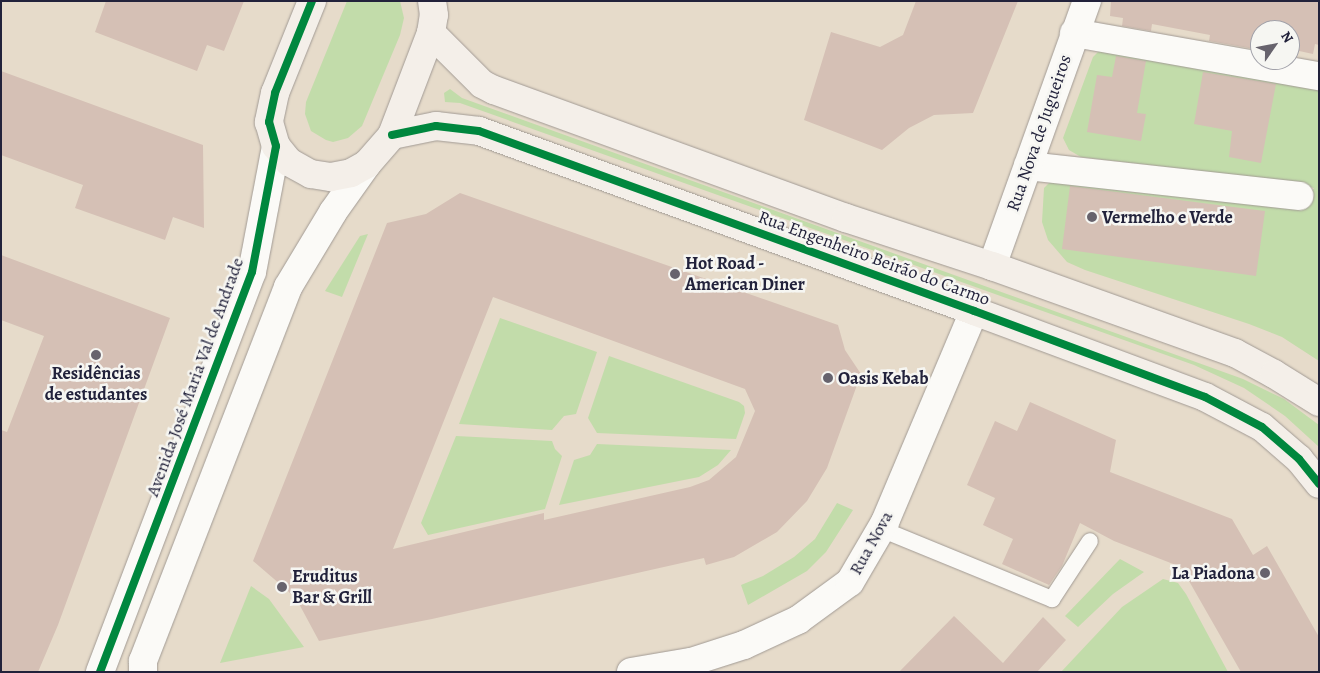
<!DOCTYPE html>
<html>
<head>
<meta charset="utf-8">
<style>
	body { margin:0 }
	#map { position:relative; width:1320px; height:673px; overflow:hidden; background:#e6dbca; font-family:Alegreya,serif }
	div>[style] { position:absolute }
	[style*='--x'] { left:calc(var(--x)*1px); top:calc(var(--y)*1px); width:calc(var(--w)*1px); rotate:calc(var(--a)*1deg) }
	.green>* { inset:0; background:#c2dcaa }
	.building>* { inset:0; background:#d5c0b5 }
	.roads { filter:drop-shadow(0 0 1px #a19a94) drop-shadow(0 0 1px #a19a94) }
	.lane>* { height:16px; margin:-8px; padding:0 8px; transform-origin:8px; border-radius:8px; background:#fbfaf7 }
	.street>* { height:28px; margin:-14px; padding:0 14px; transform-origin:14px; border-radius:14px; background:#fbfaf7 }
	.secondary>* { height:28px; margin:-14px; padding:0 14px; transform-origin:14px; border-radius:14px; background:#f4efe9 }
	.cycleway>* { height:8px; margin:-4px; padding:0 4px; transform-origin:4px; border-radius:4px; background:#00873e }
	.dots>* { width:14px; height:14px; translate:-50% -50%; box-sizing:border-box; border:2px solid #f6f6f2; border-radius:50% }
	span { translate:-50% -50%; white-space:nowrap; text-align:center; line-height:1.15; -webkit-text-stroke:5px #f6f6f2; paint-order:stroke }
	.street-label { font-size:18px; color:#22223b }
	.poi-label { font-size:18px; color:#22223b; font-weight:700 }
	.left { translate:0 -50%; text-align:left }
	.right { translate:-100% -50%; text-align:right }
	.frame { position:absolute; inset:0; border:2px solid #22223b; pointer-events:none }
	.north { position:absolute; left:1250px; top:20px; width:50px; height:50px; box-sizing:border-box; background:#f6f6f2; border:1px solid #a1a1a9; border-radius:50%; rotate:57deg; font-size:14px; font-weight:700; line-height:20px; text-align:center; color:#22223b }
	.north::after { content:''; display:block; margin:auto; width:18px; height:22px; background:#67636d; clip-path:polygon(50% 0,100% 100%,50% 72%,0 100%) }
</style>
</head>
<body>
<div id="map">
	<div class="green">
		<i style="clip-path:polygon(347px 1px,400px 1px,404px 18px,400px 35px,362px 126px,348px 138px,333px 142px,326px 140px,311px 131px,305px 114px,306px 102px)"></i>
		<i style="clip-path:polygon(1100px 50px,1319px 88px,1319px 361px,1282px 337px,1249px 324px,1085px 270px,1067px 262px,1048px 240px,1042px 222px,1044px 188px,1054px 178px,1302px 208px,1314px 188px,1283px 181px,1081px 157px,1069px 150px,1063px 138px,1093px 57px)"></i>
		<i style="clip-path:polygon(450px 89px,462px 98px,1243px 379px,1284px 399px,1319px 425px,1319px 447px,1285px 416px,1244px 388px,1194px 365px,460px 103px,445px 102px,444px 93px)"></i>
		<i style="clip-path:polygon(368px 234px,342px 297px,325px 291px,360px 236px)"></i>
		<i style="clip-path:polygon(500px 318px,597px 352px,576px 414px,564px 416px,552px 430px,459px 424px)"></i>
		<i style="clip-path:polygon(609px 356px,739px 402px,744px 406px,745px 413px,736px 439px,597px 433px,588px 418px)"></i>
		<i style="clip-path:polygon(456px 436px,552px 441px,555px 449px,562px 456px,545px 509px,428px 535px,421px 523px)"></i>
		<i style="clip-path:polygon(597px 444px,731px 450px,718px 465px,699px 477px,559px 505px,574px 460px,590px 455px)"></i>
		<i style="clip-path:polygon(837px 503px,853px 510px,826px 552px,807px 571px,748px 605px,741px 585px,763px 576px,794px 557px,815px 539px)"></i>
		<i style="clip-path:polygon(1120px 559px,1144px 572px,1113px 594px,1078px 627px,1065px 616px)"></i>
		<i style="clip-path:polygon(1163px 579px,1178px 583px,1186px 594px,1228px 672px,1061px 672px,1122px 607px)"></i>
		<i style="clip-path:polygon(251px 586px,269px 599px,304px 647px,220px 663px)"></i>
	</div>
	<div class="building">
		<i style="clip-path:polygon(106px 1px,244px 1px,224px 51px,207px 45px,197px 71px,95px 32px)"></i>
		<i style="clip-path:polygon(916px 1px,1018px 1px,973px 113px,934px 115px,909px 128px,882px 150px,804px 120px,831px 32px,880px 47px,903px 35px)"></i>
		<i style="clip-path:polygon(1111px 1px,1319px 1px,1319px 45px,1315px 44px,1313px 54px,1290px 49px,1290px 30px,1260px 30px,1260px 50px,1209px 41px,1210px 35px,1152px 24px,1151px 31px,1122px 26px,1123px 18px,1110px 16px)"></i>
		<i style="clip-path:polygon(1116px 56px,1146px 61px,1137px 113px,1146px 114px,1141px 141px,1087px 132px,1097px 75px,1112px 77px)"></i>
		<i style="clip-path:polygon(1px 71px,203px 145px,204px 228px,173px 217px,165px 240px,75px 208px,83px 185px,1px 155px)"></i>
		<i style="clip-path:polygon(1203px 72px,1276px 84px,1261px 163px,1229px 157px,1232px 131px,1194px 124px)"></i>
		<i style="clip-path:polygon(1070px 186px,1265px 211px,1256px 276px,1062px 249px)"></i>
		<i style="clip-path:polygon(evenodd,460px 193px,838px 325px,845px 350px,861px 374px,827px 468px,807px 501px,777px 532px,734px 557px,706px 565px,704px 558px,432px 619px,319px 641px,298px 602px,288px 591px,253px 561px,387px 223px,426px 214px,460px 193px,493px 297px,745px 389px,755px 411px,736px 457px,709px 480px,690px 487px,544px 520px,544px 513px,393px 549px,493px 297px)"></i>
		<i style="clip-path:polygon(1px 255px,170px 318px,58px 625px,38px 672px,1px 672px,1px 430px,7px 432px,44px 336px,1px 320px)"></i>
		<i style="clip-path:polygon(1030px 402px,1116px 440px,1110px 472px,1232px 519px,1253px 555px,1267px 546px,1319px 637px,1319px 672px,1241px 672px,1181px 567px,1114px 541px,1080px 523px,1062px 566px,1049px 585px,1002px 564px,1013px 539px,983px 525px,995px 498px,967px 485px,995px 421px,1017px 431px)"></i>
		<i style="clip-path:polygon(954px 616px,1003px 663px,1043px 617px,1066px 640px,1037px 672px,899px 672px)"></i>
	</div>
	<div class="roads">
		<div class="lane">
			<i style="--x:881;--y:529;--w:185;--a:22.3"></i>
			<i style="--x:1052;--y:599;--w:69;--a:-56.8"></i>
		</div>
		<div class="street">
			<i style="--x:1074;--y:33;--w:249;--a:10"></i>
			<i style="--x:1028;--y:166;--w:273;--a:6.3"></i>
			<i style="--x:992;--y:266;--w:282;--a:-70.3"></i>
			<i style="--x:100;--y:672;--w:428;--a:-69.2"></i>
			<i style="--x:252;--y:272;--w:128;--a:-79.2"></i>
			<i style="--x:143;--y:672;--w:11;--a:-90"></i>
			<i style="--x:143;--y:661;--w:401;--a:-68.8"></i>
			<i style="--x:288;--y:287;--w:87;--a:-59"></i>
			<i style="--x:333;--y:212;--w:59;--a:-54.7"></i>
			<i style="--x:631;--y:672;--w:61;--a:-9.5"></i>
			<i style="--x:691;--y:662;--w:56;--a:-17.8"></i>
			<i style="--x:744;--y:645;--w:60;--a:-24.8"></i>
			<i style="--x:798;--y:620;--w:64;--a:-36.2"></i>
			<i style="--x:850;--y:582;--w:69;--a:-59.7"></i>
			<i style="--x:885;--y:522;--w:229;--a:-67.1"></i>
		</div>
		<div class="secondary">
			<i style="--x:312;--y:1;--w:99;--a:111.9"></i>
			<i style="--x:275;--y:93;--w:30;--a:102"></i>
			<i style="--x:269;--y:122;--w:25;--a:74"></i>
			<i style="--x:276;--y:146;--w:21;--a:51"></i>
			<i style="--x:289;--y:162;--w:25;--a:29"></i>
			<i style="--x:311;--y:174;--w:20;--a:9"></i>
			<i style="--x:331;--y:177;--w:20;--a:-11"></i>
			<i style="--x:351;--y:173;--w:18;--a:-29"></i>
			<i style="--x:367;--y:164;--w:38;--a:-49"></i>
			<i style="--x:392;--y:135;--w:109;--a:-69.1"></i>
			<i style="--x:431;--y:33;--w:18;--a:-81"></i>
			<i style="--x:434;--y:15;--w:14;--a:-98"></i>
			<i style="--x:431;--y:33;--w:72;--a:45"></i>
			<i style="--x:482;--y:84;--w:13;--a:27"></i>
			<i style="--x:494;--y:90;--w:375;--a:20"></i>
			<i style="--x:846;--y:218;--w:154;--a:18.2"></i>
			<i style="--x:992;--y:266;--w:258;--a:19.7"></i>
			<i style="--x:1235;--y:353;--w:44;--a:28.3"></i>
			<i style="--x:1274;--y:374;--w:53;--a:31.9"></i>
			<i style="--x:392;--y:135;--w:45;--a:-11.6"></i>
			<i style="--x:436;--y:126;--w:43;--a:6.6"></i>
			<i style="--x:479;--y:131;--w:527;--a:19.98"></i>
			<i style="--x:974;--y:311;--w:246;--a:20.4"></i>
			<i style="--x:1205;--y:397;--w:64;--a:27.8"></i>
			<i style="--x:1262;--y:427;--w:49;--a:40.9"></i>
			<i style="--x:1299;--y:459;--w:32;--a:51"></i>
		</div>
	</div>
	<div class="cycleway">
		<i style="--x:392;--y:135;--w:45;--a:-11.6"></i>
		<i style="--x:436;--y:126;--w:43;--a:6.6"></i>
		<i style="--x:479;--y:131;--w:527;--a:19.98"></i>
		<i style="--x:974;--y:311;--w:246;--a:20.4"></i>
		<i style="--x:1205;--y:397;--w:64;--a:27.8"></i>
		<i style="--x:1262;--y:427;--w:49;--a:40.9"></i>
		<i style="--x:1299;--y:459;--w:32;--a:51"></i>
		<i style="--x:100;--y:672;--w:428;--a:-69.2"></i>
		<i style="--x:252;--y:272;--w:128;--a:-79.2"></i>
		<i style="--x:276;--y:146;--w:25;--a:-106"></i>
		<i style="--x:269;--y:122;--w:30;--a:-78"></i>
		<i style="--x:275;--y:93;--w:99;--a:-68.1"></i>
	</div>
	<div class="dots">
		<i style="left:1092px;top:217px;background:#67636d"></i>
		<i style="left:675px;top:274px;background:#67636d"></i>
		<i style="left:96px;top:355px;background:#67636d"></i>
		<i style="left:828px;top:378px;background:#67636d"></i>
		<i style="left:1265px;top:573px;background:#67636d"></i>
		<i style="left:282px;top:587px;background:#67636d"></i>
	</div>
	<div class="street-label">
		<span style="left:1039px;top:133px;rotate:-71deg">Rua Nova de Jugueiros</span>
		<span style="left:874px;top:258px;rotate:20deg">Rua Engenheiro Beirão do Carmo</span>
		<span style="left:195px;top:377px;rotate:-70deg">Avenida José Maria Val de Andrade</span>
		<span style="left:871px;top:543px;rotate:-61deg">Rua Nova</span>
	</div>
	<div class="poi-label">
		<span class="left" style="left:1102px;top:217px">Vermelho e Verde</span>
		<span class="left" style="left:685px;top:274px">Hot Road -<br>American Diner</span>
		<span style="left:96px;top:384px">Residências<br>de estudantes</span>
		<span class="left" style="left:838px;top:378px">Oasis Kebab</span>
		<span class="right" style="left:1255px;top:573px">La Piadona</span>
		<span class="left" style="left:292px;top:587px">Eruditus<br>Bar &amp; Grill</span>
	</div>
	<div class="frame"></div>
	<div class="north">N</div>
</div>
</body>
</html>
